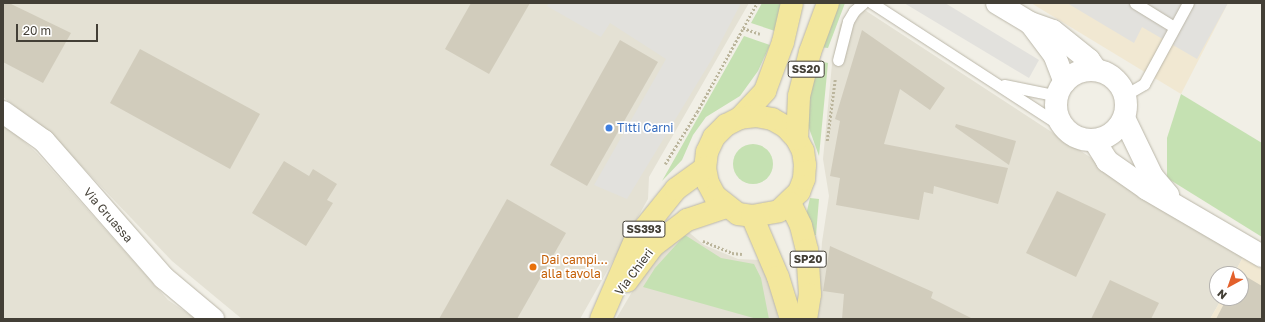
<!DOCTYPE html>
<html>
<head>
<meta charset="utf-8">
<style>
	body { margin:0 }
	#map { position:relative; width:1265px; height:322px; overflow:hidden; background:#f1efe6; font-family:"Golos Text",sans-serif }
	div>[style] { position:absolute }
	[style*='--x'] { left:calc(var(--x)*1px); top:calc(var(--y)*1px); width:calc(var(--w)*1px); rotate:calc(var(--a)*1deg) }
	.residential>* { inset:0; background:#e4e1d4 }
	.commercial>* { inset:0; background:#f1e8d2 }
	.green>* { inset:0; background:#c5e1b2 }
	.round { border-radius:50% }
	.parking>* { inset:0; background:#e2e1dd }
	.building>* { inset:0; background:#d1ccbc }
	.path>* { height:2.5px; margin-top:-1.25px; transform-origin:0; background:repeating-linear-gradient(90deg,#bbb59c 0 2px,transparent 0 4px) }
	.roads { filter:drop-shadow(0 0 1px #bbb7a9) drop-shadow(0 0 1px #bbb7a9) }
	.service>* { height:11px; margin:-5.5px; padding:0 5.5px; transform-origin:5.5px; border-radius:5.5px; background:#fff }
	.minor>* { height:22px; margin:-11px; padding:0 11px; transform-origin:11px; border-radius:11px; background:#fff }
	.minor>.ring { margin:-11px; padding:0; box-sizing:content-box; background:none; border:22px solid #fff; border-radius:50% }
	.primary>* { height:22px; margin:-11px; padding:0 11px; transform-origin:11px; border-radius:11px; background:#f3e79c }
	.dots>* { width:11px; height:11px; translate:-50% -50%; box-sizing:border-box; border:2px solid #fff; border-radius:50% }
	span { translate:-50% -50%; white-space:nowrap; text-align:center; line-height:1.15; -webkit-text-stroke:3.5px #fff; paint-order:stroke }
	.shield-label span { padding:1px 3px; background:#fff; border:1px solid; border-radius:3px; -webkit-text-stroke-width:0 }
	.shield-label { font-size:11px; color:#433f36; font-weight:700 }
	.shop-label { font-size:12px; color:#366cbe }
	.left { translate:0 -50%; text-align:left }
	.street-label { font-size:12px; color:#433f36 }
	.food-label { font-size:12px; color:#c56008 }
	.frame { position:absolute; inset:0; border:4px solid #433f36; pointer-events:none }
	.north { position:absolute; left:1209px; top:266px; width:40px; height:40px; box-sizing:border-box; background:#fff; border:1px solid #b4b2af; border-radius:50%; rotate:220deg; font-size:11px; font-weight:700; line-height:16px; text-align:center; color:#433f36 }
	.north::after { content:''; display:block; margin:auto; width:14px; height:18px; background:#e3602b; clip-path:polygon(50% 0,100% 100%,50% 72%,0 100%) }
	.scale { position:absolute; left:16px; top:24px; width:82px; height:18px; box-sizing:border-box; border:2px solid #433f36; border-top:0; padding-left:5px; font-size:12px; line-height:14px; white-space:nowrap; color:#433f36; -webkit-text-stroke:3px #fff; paint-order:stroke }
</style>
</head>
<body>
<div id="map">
	<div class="residential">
		<i style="clip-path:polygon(3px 3px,749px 3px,649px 177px,648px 199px,580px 319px,242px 319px,172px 261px,52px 135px,3px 97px)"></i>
		<i style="clip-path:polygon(854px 3px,1243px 257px,1234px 274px,1217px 274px,1217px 298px,1222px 298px,1210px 319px,816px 319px,822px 242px,829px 196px,823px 159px,832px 64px,840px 25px)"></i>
		<i style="clip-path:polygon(3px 123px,36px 152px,168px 300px,196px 319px,3px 319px)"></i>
		<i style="clip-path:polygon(685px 229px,704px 245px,738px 259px,760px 260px,773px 290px,778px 319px,616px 319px,642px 275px,669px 241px)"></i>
	</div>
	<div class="commercial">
		<i style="clip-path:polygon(1031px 3px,1228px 3px,1181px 94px)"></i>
		<i style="clip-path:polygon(1243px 257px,1262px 269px,1262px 319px,1210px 319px,1222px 298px,1241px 298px,1241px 274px,1234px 274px)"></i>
	</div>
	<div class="green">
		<i style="clip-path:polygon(762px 3px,783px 3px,775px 31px,751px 23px)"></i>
		<i style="clip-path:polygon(835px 3px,845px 3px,828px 48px,819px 47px)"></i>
		<i style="clip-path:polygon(744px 36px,770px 45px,758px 71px,740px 96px,706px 117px,693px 135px,682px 160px,662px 181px)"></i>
		<i style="clip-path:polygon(815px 60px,828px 63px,819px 156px,805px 117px)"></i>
		<i style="clip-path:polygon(1181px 94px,1262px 143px,1262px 237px,1167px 178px,1167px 138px)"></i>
		<i class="round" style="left:733px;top:144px;width:40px;height:40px"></i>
		<i style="clip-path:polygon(810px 198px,819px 199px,816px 235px,810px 236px,806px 215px)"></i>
		<i style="clip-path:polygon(685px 235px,721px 258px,754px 264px,761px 278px,769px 319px,757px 319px,643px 287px,655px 268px)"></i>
	</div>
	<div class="parking">
		<i style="clip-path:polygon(549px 3px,741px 3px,712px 59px,627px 199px,594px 185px,666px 59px,610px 23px,601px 37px,547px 6px)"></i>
		<i style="clip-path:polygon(904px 3px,945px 3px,1039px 60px,1029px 78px)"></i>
		<i style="clip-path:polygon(1067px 3px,1228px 3px,1197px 59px,1142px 27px,1134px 43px)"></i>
	</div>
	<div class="building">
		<i style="clip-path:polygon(3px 3px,9px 3px,71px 33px,43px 83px,3px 62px)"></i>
		<i style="clip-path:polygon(471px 3px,530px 3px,489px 74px,445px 49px)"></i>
		<i style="clip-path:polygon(862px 30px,945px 88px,930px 110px,900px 89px,884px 144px,1008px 168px,998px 204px,934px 186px,933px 194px,924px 192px,919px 220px,836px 205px,840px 178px,830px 176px,840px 121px,835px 119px)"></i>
		<i style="clip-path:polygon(620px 40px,658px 62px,587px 186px,550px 165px)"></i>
		<i style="clip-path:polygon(140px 49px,260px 114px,230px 169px,110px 103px)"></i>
		<i style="clip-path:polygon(956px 124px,1016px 141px,1009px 165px,955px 127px)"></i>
		<i style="clip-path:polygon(284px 161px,309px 176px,313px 169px,337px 184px,327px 200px,333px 203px,306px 246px,252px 213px)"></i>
		<i style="clip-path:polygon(1057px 191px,1106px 214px,1076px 277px,1026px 253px)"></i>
		<i style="clip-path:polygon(507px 199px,566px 233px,517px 319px,439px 319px)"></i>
		<i style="clip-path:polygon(830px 246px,933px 292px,931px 298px,973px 319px,842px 319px,844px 294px,823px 291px)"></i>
		<i style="clip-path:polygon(1240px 273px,1262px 286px,1262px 319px,1216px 319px,1227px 298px,1241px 298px)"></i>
		<i style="clip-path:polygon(1110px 280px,1159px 303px,1151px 319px,1091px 319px)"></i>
	</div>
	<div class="path">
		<i style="--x:743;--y:28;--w:18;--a:19"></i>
		<i style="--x:827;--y:141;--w:63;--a:-82.6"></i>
		<i style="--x:665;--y:164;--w:61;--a:-58.4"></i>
		<i style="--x:697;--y:112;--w:124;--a:-61.2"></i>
		<i style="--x:703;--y:241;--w:31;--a:22"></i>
		<i style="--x:732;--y:253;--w:10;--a:6"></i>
	</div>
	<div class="roads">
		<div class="service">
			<i style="--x:872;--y:3;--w:231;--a:33"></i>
			<i style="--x:1135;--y:3;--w:46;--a:31.6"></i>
			<i style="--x:838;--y:60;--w:40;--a:-75.6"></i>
			<i style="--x:848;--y:21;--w:12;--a:-59"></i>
			<i style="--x:854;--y:11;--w:12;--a:-42"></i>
			<i style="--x:1004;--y:85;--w:55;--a:11.5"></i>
			<i style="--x:1125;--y:95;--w:22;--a:-30"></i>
			<i style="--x:1144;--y:84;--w:92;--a:-61.5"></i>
		</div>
		<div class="minor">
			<i style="--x:997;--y:3;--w:39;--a:31"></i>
			<i style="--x:1030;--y:23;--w:24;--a:19"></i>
			<i style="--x:1053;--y:31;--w:46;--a:38.9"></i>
			<i style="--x:1089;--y:60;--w:12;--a:55"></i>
			<i style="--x:1031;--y:24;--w:38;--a:53"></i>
			<i style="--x:1054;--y:54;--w:30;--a:69"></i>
			<i class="ring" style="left:1056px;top:70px;width:48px;height:48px"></i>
			<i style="--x:3;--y:112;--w:50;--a:35.3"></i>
			<i style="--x:44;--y:141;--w:182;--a:48.8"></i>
			<i style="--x:164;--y:278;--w:64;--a:39.9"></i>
			<i style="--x:1124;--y:118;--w:64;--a:64.2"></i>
			<i style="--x:1152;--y:176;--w:25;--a:50"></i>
			<i style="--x:1094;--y:140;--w:25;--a:58"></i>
			<i style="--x:1107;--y:161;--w:49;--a:35"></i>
			<i style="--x:1147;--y:189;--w:133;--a:30.2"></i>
		</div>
		<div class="primary">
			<i style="--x:740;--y:118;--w:37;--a:-47"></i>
			<i style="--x:765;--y:91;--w:52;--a:-69.8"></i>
			<i style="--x:783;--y:42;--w:40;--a:-77"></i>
			<i style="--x:797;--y:139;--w:16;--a:-133"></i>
			<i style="--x:786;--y:127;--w:16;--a:-150"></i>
			<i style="--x:772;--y:119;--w:16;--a:-169"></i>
			<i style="--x:756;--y:116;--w:16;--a:173"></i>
			<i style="--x:740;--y:118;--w:16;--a:153"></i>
			<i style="--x:726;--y:125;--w:17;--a:135"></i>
			<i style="--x:714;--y:137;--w:17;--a:115"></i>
			<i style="--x:707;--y:152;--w:16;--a:97"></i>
			<i style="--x:705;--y:168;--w:15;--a:79"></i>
			<i style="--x:708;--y:183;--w:15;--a:62"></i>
			<i style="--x:715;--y:196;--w:29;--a:38"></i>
			<i style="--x:738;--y:214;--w:14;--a:8"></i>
			<i style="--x:752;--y:216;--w:27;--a:-10"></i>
			<i style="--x:779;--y:211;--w:28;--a:-44"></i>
			<i style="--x:799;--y:192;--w:14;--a:-69"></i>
			<i style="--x:804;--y:179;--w:14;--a:-86"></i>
			<i style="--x:805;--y:165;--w:14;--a:-98"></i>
			<i style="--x:803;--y:151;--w:13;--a:-117"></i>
			<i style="--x:797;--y:139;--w:43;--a:-87.3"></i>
			<i style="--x:799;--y:96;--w:45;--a:-76"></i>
			<i style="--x:810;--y:52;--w:52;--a:-69.8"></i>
			<i style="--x:790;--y:203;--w:25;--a:64"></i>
			<i style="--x:801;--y:226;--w:25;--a:76"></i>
			<i style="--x:807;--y:250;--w:44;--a:86.1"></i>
			<i style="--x:810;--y:294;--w:25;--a:99"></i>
			<i style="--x:752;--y:216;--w:66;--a:66.9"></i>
			<i style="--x:778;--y:277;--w:44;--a:72.8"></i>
			<i style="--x:627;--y:281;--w:44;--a:-53.4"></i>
			<i style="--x:653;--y:246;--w:43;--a:-37.4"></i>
			<i style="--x:687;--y:220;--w:41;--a:-18.4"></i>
			<i style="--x:601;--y:319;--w:86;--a:-66.7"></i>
			<i style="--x:635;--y:240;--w:65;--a:-51.2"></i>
			<i style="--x:676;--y:189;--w:36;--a:-36"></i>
		</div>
	</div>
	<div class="dots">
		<i style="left:609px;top:128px;background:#3f7fe0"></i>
		<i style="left:533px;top:267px;background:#e8710a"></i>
	</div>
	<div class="shield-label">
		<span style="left:806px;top:69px">SS20</span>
		<span style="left:644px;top:229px">SS393</span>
		<span style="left:808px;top:259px">SP20</span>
	</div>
	<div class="shop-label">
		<span class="left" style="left:617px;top:128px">Titti Carni</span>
	</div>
	<div class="street-label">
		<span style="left:108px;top:215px;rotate:49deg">Via Gruassa</span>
		<span style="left:634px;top:272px;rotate:-53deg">Via Chieri</span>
	</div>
	<div class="food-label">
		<span class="left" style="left:541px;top:267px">Dai campi...<br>alla tavola</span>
	</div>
	<div class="frame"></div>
	<div class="north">N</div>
	<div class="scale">20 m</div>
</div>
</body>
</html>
